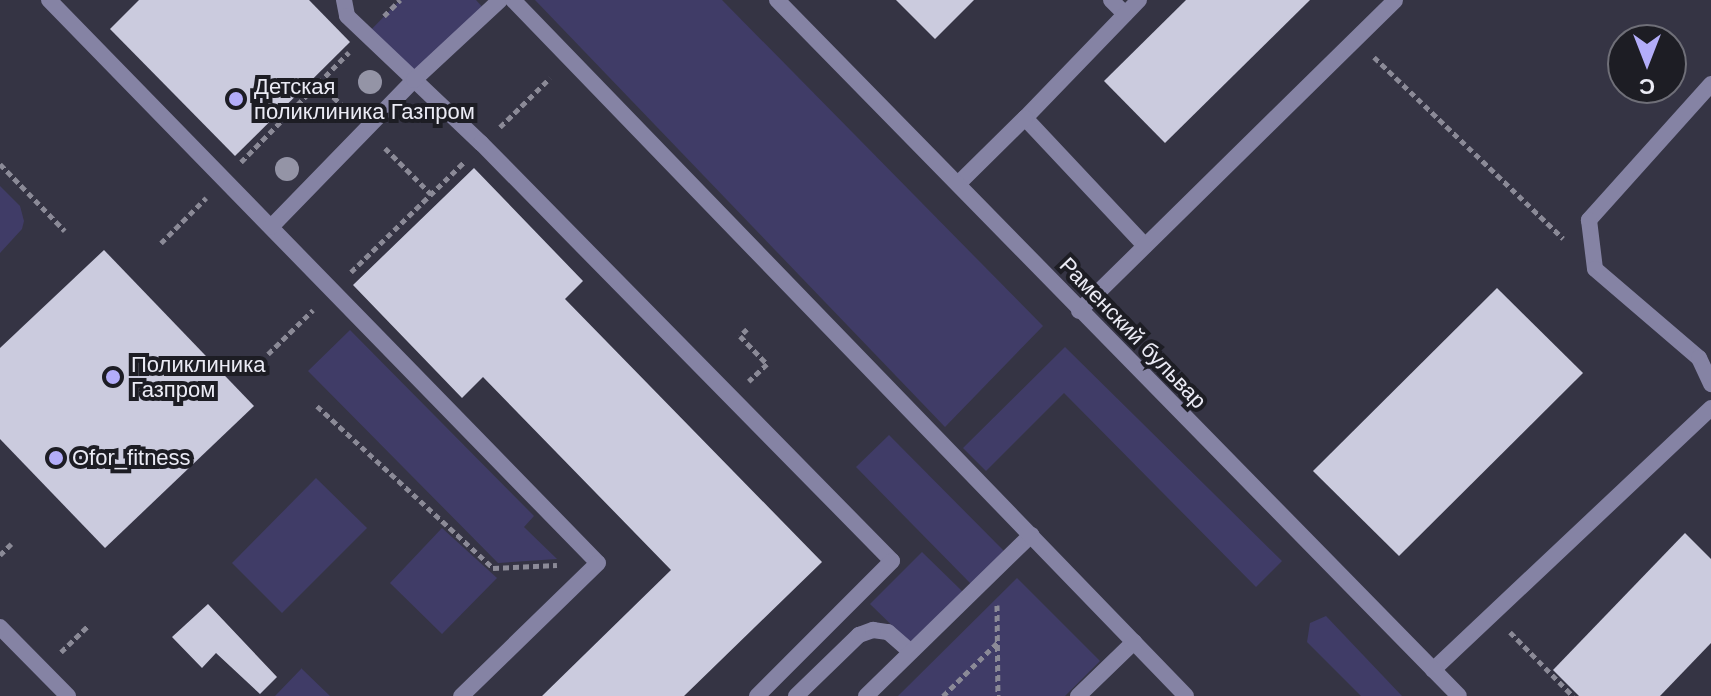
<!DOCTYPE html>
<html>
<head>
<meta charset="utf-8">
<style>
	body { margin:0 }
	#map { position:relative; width:1711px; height:696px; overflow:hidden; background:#353444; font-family:Helvetica,sans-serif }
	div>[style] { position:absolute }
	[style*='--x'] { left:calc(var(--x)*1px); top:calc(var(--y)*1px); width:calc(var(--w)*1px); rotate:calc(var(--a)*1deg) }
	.green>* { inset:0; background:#403c67 }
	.building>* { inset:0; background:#cbcbde }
	.path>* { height:5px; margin-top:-2.5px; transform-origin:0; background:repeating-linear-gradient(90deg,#8b8a97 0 6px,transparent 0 10px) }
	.service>* { height:16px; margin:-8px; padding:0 8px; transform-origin:8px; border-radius:8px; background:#8583a4 }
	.tertiary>* { height:16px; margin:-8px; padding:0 8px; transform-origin:8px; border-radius:8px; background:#8583a4 }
	.trees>* { width:24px; height:24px; margin:-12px; border-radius:50%; background:#9494a6 }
	.dots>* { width:22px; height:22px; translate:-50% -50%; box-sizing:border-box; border:4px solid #1d1d24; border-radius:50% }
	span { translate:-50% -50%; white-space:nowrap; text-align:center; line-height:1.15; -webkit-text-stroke:8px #1d1d24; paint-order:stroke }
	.poi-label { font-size:22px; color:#ebebf5 }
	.left { translate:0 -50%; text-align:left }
	.street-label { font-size:22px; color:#ebebf5 }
	.north { position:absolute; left:1607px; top:24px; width:80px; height:80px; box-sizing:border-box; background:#1d1d24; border:2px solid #6f6f78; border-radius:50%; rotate:180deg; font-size:22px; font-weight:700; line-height:32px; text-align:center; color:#ebebf5 }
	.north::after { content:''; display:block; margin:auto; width:28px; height:36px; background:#b3adf9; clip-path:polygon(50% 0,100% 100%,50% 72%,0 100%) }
</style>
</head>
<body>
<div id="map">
	<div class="green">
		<i style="clip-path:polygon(400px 0,476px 0,487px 12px,414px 80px,366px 35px)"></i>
		<i style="clip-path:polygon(535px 0,722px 0,1043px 326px,945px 427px)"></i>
		<i style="clip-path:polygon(0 186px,20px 206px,24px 221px,22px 229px,0 253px)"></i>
		<i style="clip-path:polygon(350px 330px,534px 516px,524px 527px,557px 559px,498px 563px,308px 371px)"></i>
		<i style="clip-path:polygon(1065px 347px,1282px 561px,1256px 587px,1064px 393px,986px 471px,963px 448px)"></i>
		<i style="clip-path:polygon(889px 435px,1005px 552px,972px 585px,856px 467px)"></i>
		<i style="clip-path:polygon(316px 478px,367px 528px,282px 613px,232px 563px)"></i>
		<i style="clip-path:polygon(442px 528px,497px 578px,442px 634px,390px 583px)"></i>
		<i style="clip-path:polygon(922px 552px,963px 592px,911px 644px,870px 604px)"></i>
		<i style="clip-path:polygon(1017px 578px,1100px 661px,1065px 696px,898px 696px)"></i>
		<i style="clip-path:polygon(1326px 616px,1402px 696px,1361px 696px,1307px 642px,1310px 623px)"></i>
		<i style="clip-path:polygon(302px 668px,302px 669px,330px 696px,275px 696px)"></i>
	</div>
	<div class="building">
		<i style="clip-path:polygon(139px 0,309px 0,350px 42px,235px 156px,110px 29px)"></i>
		<i style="clip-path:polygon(896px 0,974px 0,935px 39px)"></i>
		<i style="clip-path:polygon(1186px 0,1310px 0,1165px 143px,1104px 81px)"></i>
		<i style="clip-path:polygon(474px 168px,583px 281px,565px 299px,822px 562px,684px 696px,542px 696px,671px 570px,483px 377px,462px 398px,353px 285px)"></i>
		<i style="clip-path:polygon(104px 250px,254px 406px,105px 548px,0 439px,0 348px)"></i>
		<i style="clip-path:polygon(1497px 288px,1583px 373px,1399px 556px,1313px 471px)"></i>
		<i style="clip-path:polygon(1685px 533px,1711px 559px,1711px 643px,1660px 696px,1579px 696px,1553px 670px)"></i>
		<i style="clip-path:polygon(208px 604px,277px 677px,260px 694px,216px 653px,202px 668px,172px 637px)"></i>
	</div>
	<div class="path">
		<i style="--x:384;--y:16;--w:23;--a:-45"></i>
		<i style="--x:1374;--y:57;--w:262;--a:43.8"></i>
		<i style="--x:319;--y:83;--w:39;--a:44"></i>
		<i style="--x:500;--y:127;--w:70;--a:-44.4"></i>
		<i style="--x:385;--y:148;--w:65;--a:45"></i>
		<i style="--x:241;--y:162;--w:154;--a:-45.5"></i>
		<i style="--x:0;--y:164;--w:93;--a:45.9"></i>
		<i style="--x:161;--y:243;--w:64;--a:-45"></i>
		<i style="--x:351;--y:272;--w:158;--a:-44.2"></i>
		<i style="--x:747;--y:329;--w:10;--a:135"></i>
		<i style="--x:740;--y:336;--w:39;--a:46"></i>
		<i style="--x:767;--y:364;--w:25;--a:137"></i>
		<i style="--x:268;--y:354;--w:63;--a:-44.4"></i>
		<i style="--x:317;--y:406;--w:239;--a:42.6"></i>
		<i style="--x:493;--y:568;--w:64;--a:-2.7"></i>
		<i style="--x:0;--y:555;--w:16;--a:-45"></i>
		<i style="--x:997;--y:605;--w:91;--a:89.4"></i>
		<i style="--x:1510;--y:632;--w:90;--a:45.5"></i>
		<i style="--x:61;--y:652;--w:39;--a:-44"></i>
		<i style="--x:943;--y:696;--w:76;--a:-44.5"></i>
	</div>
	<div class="service">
		<i style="--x:49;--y:0;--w:786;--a:45.72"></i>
		<i style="--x:598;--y:563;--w:191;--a:135.8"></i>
		<i style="--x:344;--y:0;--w:16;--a:79"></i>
		<i style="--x:347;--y:16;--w:185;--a:43.5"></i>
		<i style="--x:481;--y:143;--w:586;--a:45.48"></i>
		<i style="--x:892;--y:561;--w:191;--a:135"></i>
		<i style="--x:1111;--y:0;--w:20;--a:45"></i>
		<i style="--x:1139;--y:0;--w:164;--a:134"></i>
		<i style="--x:1025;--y:118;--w:175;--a:46.8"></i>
		<i style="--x:1711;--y:84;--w:183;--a:131.9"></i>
		<i style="--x:1589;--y:220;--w:49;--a:83"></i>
		<i style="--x:1595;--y:269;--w:137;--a:40.6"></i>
		<i style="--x:1699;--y:358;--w:29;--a:65"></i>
		<i style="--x:960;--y:182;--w:91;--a:-44.6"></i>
		<i style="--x:271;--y:227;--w:205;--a:-45.8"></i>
		<i style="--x:414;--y:80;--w:117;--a:-42.9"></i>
		<i style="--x:1079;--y:311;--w:443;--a:-44.5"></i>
		<i style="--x:0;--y:627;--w:97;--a:45.4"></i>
		<i style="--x:1433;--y:670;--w:382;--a:-43.3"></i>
		<i style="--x:796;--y:696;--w:88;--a:-44.1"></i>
		<i style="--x:859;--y:635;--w:15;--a:-20"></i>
		<i style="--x:873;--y:630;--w:15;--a:8"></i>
		<i style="--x:888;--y:632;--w:30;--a:41"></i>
		<i style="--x:866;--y:696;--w:231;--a:-44.3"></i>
		<i style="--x:1078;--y:696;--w:78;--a:-44"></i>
	</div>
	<div class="tertiary">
		<i style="--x:513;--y:0;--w:968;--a:45.96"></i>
		<i style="--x:777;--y:0;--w:974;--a:45.58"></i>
	</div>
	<div class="trees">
		<i style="left:370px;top:82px"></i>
		<i style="left:287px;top:169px"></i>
	</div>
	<div class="dots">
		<i style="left:236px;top:99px;background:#b3adf9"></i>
		<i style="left:113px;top:377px;background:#b3adf9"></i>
		<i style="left:56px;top:458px;background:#b3adf9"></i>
	</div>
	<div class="poi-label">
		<span class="left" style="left:254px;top:99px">Детская<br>поликлиника Газпром</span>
		<span class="left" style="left:131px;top:377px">Поликлиника<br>Газпром</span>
		<span class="left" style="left:72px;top:458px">Ofor_fitness</span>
	</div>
	<div class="street-label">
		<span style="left:1133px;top:333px;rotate:46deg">Раменский бульвар</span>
	</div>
	<div class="north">С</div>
</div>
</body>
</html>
